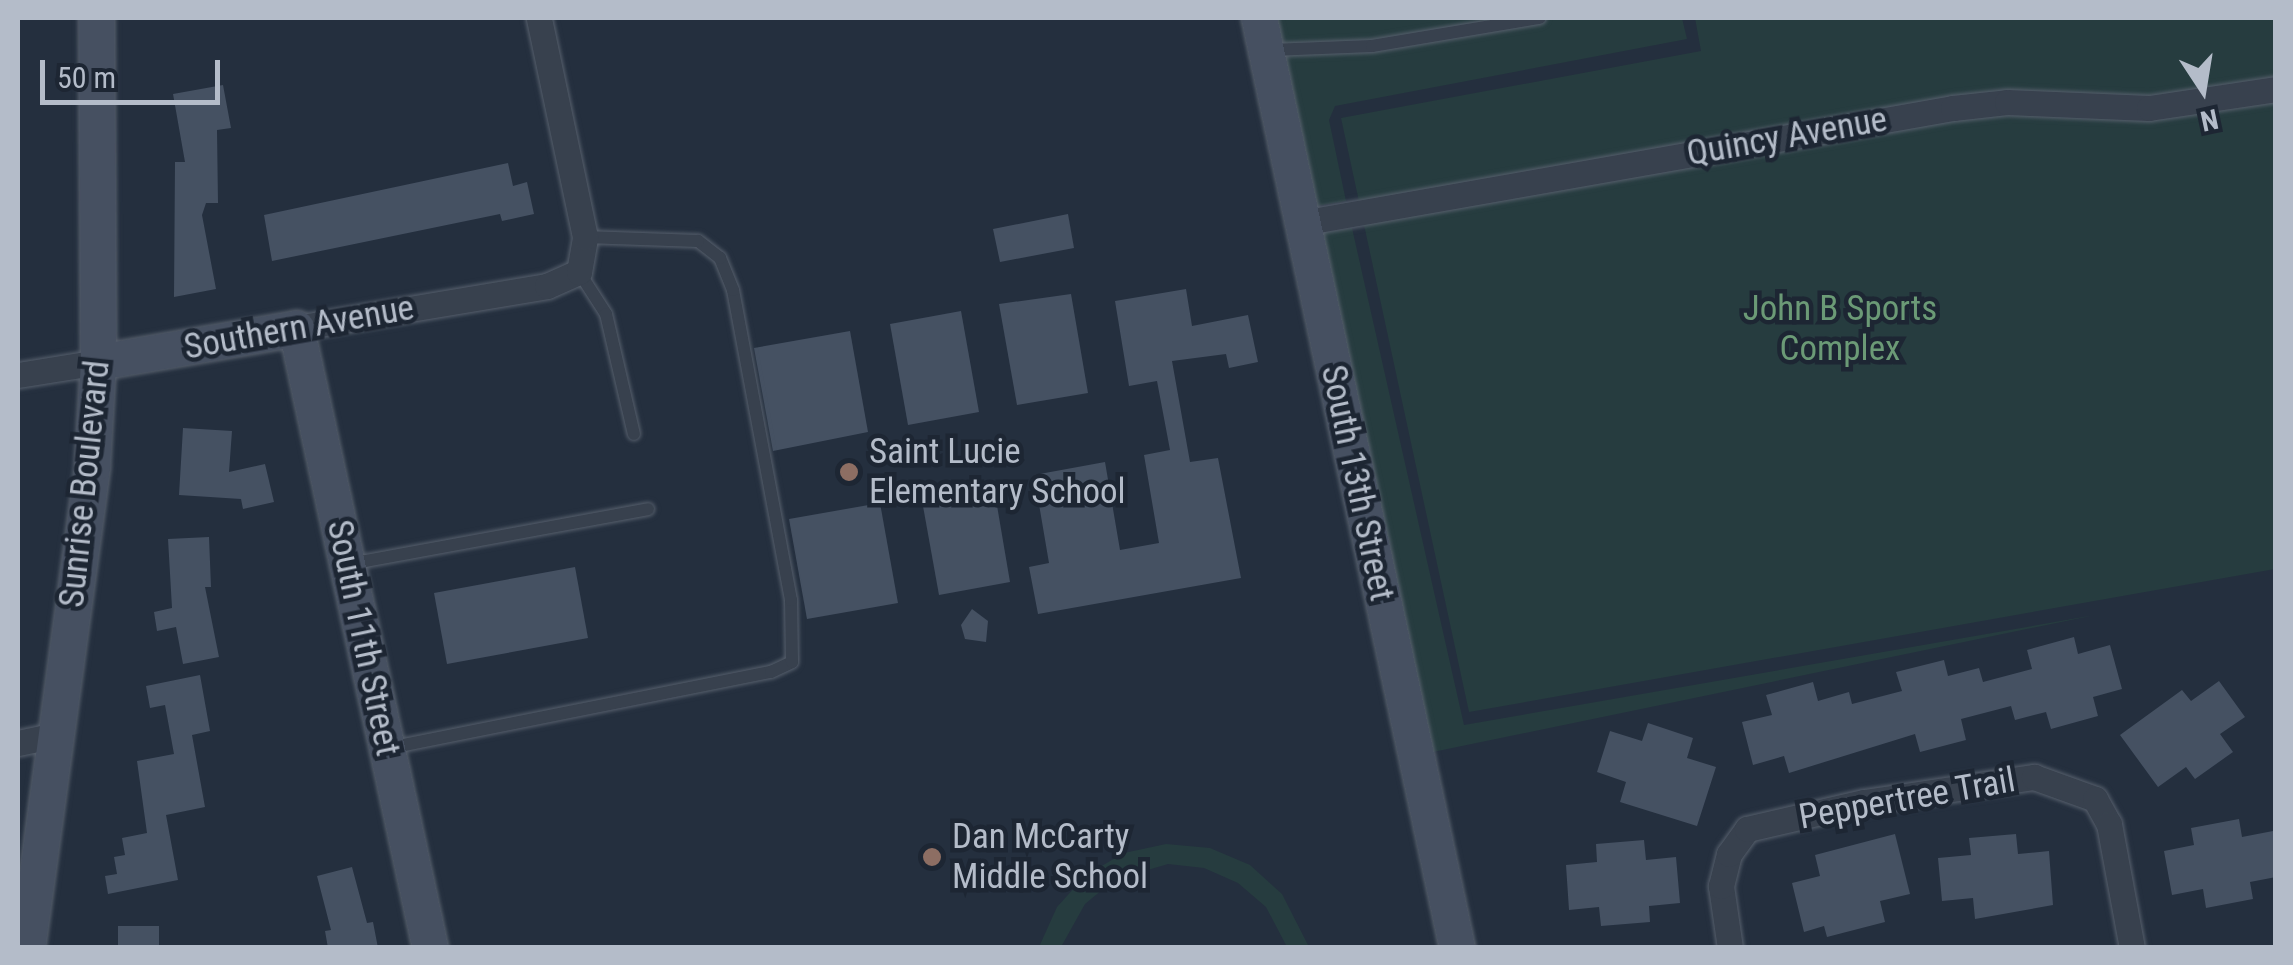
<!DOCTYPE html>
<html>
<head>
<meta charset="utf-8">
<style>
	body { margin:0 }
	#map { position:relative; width:2293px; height:965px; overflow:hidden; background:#242f3e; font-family:"Roboto Condensed",sans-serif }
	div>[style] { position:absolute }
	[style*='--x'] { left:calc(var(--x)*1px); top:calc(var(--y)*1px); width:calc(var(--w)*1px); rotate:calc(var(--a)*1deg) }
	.green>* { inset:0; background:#263c3f }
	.building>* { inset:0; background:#455162 }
	.roads { filter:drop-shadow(0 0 2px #565f6c) drop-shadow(0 0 2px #565f6c) }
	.lane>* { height:12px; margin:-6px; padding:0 6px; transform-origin:6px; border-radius:6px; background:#38414e }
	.street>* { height:25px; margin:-12.5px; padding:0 12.5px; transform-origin:12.5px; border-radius:12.5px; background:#38414e }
	.secondary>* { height:35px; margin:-17.5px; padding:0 17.5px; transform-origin:17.5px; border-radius:17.5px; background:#465061 }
	.dots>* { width:28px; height:28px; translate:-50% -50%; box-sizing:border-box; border:5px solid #1d2633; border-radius:50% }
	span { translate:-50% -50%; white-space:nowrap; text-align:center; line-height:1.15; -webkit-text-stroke:9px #1d2633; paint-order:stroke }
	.street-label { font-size:35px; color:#b4bcc9 }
	.park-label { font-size:35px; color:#6b9a76 }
	.poi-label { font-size:35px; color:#b4bcc9 }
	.left { translate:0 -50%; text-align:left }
	.frame { position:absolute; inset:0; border:20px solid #b4bcc9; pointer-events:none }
	.north { position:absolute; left:2153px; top:40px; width:100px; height:100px; -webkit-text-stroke:8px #1d2633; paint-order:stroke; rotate:168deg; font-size:28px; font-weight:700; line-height:40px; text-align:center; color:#b4bcc9 }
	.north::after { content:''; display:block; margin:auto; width:35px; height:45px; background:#b4bcc9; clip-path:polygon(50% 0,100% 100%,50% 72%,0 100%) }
	.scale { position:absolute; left:40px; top:60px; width:180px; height:45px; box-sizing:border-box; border:5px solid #b4bcc9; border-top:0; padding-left:12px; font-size:30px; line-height:35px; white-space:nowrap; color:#b4bcc9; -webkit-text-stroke:8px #1d2633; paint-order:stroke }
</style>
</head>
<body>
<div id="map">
	<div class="green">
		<i style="clip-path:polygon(1272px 18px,1682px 18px,1687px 39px,1335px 106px,1329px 120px,1346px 201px,1311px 207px)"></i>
		<i style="clip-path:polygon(1695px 18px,2275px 18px,2275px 569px,1469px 712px,1341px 118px,1701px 51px)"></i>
		<i style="clip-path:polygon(1352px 228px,1464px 725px,2095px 615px,1428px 753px,1316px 234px)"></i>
		<i style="clip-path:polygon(1166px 844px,1210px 848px,1250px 865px,1282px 894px,1309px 947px,1287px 947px,1266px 907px,1238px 883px,1204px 868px,1168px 864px,1114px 880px,1085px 904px,1061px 947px,1039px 947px,1057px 907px,1086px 875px,1124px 853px)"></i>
	</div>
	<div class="building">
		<i style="clip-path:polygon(223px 85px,231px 128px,217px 130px,218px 203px,206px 203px,202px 215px,216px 289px,174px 297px,175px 162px,185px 162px,173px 94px)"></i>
		<i style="clip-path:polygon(508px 163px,513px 186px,527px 182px,534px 214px,502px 221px,500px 214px,272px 261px,264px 215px)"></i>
		<i style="clip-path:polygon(1068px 214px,1074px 248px,1000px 262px,993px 229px)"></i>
		<i style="clip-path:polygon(1186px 289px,1192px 326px,1248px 315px,1258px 362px,1229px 368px,1226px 354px,1172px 361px,1190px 462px,1218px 458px,1241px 578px,1038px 614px,1029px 567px,1049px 563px,1034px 475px,1105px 462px,1120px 550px,1159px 543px,1144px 455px,1170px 450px,1157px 381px,1129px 386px,1115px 301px)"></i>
		<i style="clip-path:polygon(1071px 294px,1088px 393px,1017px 405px,999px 304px)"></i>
		<i style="clip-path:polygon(961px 311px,979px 412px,908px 425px,890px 324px)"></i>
		<i style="clip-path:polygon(850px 331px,868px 432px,773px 451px,754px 348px)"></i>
		<i style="clip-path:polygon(183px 428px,232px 431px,229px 472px,265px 464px,274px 502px,243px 509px,241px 499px,179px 495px)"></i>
		<i style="clip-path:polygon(993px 482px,1010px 582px,939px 595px,921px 495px)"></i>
		<i style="clip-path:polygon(880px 503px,898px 603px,807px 619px,789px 519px)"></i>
		<i style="clip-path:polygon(209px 537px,211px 587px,205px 587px,219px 657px,183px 664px,176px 627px,157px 631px,154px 612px,172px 608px,168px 539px)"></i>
		<i style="clip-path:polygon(575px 567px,588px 638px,447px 664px,434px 593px)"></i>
		<i style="clip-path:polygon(972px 609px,988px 621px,986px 642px,965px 639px,961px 625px)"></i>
		<i style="clip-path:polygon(2074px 637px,2078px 654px,2110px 645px,2122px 689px,2093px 697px,2098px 716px,2051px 729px,2046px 712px,2015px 720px,2011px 706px,1961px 719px,1966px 740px,1920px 752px,1915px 734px,1789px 773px,1784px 756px,1753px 765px,1742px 722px,1772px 715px,1766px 695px,1813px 682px,1818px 701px,1849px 692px,1852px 704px,1902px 691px,1896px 672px,1944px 660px,1948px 676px,1979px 668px,1983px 682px,2032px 669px,2027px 650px)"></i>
		<i style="clip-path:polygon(200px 675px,210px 731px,192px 735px,205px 807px,166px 815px,178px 880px,108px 894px,105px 876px,117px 874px,114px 857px,125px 855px,122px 838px,147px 833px,137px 761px,174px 754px,165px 705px,150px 708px,146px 686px)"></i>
		<i style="clip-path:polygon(2219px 681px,2245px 717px,2220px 734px,2233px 752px,2195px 779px,2186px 767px,2158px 787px,2120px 735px,2182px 690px,2191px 701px)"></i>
		<i style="clip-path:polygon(1648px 723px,1693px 738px,1687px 758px,1716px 767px,1697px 826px,1620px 802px,1626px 782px,1597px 772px,1610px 731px,1642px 741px)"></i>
		<i style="clip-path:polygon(2239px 819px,2242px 837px,2273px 831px,2276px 877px,2250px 882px,2253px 899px,2206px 908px,2203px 889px,2172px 895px,2164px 851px,2194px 845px,2191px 828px)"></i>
		<i style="clip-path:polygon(1895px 834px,1910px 894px,1880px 901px,1885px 922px,1827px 937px,1824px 926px,1804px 932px,1792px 883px,1820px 876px,1815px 855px)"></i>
		<i style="clip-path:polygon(2016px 834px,2018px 854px,2049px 851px,2053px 905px,1975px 919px,1973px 898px,1942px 901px,1938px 858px,1971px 855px,1969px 838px)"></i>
		<i style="clip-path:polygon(1644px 840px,1646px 860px,1676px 857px,1680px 903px,1649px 906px,1650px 922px,1601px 926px,1599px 907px,1569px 910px,1566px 865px,1597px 862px,1596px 844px)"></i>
		<i style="clip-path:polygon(352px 867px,367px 923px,373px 922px,378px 948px,328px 948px,325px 931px,331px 930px,317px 876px)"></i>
		<i style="clip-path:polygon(118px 926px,159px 926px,159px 948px,118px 948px)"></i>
	</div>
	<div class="roads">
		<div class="lane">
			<i style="--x:1271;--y:50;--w:101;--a:-2.3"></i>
			<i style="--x:1372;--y:46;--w:170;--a:-9.5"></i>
			<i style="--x:579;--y:272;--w:50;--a:57.3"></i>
			<i style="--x:606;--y:314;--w:123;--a:76.9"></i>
			<i style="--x:349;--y:564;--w:304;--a:-10.4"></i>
			<i style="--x:389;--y:748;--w:389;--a:-11.3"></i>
			<i style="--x:771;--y:672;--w:23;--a:-25"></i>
			<i style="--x:792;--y:662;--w:62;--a:-90.9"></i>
			<i style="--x:791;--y:600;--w:315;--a:-100.6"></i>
			<i style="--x:733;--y:290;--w:35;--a:-112"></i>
			<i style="--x:720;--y:258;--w:28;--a:-142"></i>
			<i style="--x:698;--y:241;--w:113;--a:-178"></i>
		</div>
		<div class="street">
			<i style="--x:1301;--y:223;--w:662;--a:-10"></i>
			<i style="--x:1953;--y:108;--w:54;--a:-6.3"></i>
			<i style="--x:2007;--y:102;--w:142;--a:2.4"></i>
			<i style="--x:2149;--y:108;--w:128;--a:-8.5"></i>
			<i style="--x:296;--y:328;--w:254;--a:-9.5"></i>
			<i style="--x:547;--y:286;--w:35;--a:-24"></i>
			<i style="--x:579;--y:272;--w:36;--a:-80"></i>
			<i style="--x:585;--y:237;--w:224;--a:-101.9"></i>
			<i style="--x:18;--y:375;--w:81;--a:-9.2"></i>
			<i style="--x:18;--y:743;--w:40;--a:-12"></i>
			<i style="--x:1730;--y:948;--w:63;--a:-98.3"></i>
			<i style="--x:1721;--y:886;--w:33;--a:-76"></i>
			<i style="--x:1729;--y:854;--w:31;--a:-54"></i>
			<i style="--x:1747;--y:829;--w:120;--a:-13"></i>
			<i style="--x:1864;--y:802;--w:172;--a:-8.4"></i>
			<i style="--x:2034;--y:777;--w:65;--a:19.8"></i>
			<i style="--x:2095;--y:799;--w:29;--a:61"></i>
			<i style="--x:2109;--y:824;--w:126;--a:79.5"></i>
		</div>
		<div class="secondary">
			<i style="--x:1259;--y:18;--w:951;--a:77.98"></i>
			<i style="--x:98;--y:362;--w:201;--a:-9.7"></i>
			<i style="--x:296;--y:328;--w:634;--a:77.8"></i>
			<i style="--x:27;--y:948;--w:487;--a:-82.3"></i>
			<i style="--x:92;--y:465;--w:103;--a:-86.7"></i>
			<i style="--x:98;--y:362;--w:344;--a:-90.3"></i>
		</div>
	</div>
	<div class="dots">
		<i style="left:849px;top:472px;background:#8d6e63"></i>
		<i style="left:932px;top:857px;background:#8d6e63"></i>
	</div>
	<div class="street-label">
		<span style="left:1787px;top:137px;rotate:-10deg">Quincy Avenue</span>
		<span style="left:299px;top:328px;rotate:-10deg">Southern Avenue</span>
		<span style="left:1357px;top:483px;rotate:78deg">South 13th Street</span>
		<span style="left:85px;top:484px;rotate:-84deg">Sunrise Boulevard</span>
		<span style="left:363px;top:638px;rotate:78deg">South 11th Street</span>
		<span style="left:1907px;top:799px;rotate:-10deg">Peppertree Trail</span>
	</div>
	<div class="park-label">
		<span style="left:1840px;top:329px">John B Sports<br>Complex</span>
	</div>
	<div class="poi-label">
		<span class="left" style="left:869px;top:472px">Saint Lucie<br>Elementary School</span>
		<span class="left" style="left:952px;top:857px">Dan McCarty<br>Middle School</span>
	</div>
	<div class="frame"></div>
	<div class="north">N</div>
	<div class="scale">50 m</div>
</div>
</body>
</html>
